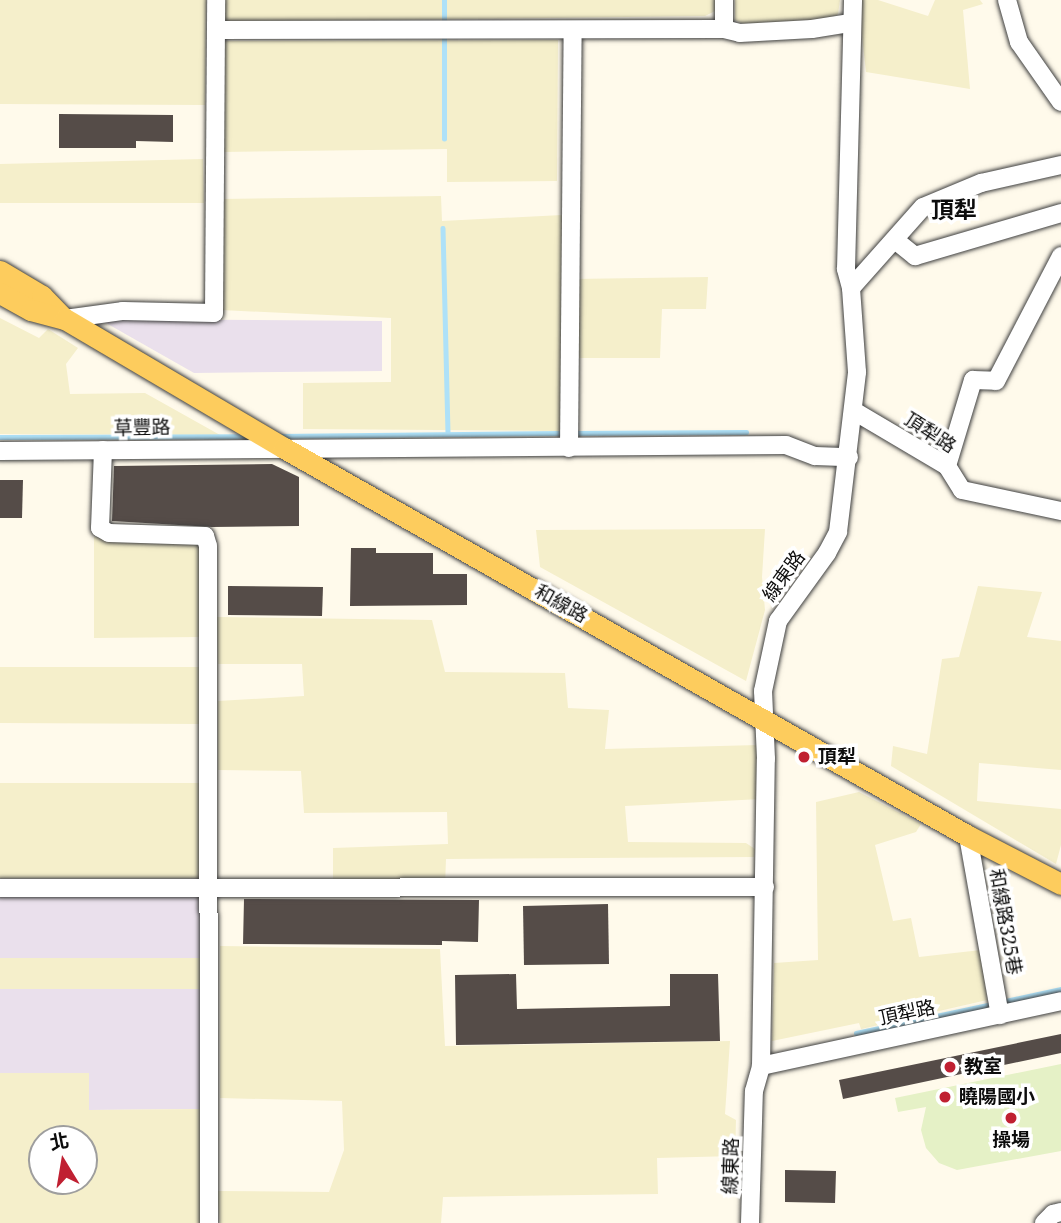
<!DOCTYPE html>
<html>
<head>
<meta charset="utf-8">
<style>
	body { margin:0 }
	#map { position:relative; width:1061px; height:1223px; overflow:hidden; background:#fffaeb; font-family:"Noto Serif","Noto Sans TC",serif }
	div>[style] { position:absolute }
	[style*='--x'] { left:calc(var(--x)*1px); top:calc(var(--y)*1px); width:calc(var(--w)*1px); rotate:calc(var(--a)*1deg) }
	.industrial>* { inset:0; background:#eae0ec }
	.farmland>* { inset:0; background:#f5efcb }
	.pitch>* { inset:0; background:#e5f1c6 }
	.stream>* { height:4.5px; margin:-2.25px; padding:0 2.25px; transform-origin:2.25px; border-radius:2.25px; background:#aee1f8 }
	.building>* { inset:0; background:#554c48 }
	.roads { filter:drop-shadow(0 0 2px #3f3f3f) drop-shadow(0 0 2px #3f3f3f) }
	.minor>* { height:18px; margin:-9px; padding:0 9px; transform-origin:9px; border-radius:9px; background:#fff }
	.major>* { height:21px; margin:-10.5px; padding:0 10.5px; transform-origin:10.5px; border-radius:10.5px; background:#fdcc5d }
	.dots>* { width:19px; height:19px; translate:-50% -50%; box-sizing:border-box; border:4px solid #fff; border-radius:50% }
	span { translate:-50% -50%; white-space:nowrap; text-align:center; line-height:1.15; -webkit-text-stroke:7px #fff; paint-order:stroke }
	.street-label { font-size:19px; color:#0c0c0c }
	.poi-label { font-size:19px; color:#0c0c0c; font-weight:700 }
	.left { translate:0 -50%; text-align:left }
	.quarter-label { font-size:23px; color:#0c0c0c; font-weight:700 }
	.north { position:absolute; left:28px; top:1125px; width:70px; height:70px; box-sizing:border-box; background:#fff; border:2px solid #9e9e9e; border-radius:50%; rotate:349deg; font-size:19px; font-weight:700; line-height:28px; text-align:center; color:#0c0c0c }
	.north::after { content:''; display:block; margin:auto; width:24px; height:32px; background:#c02032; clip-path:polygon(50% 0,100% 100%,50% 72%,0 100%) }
</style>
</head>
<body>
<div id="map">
	<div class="industrial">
		<i style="clip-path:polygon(99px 319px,382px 321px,382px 371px,194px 373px)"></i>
		<i style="clip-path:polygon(0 895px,202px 895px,202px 958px,0 958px)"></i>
		<i style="clip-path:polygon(0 989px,202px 989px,202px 1109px,89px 1110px,88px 1073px,0 1073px)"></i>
	</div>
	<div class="farmland">
		<i style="clip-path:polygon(0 0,206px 0,205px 105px,0 104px)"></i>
		<i style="clip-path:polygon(221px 0,717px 0,717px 10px,705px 16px,221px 22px)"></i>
		<i style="clip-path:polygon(735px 0,840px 0,838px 14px,818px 26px,752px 28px,735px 20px)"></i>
		<i style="clip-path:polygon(858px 0,878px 0,928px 16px,935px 0,980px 0,983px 4px,963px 10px,970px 89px,866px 72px)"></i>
		<i style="clip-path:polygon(558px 40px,557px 181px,447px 182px,447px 149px,223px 152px,224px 41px)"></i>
		<i style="clip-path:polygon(203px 159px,204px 203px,0 203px,0 164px)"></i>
		<i style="clip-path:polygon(441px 196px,442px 221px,562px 215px,562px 431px,303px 429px,303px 383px,391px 382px,391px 318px,221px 310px,221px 199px)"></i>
		<i style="clip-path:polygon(708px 277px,706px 309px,662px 309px,660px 358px,578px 358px,573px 279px)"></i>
		<i style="clip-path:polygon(0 318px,39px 338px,48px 329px,78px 348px,66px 364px,70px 394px,145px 393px,220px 435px,0 434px)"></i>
		<i style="clip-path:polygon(765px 529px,762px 577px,765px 610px,746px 681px,540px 567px,536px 530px)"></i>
		<i style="clip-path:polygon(94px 537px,189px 538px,203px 550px,201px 637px,94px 638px)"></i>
		<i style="clip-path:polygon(978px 586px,1042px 592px,1027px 637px,1061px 641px,1061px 770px,979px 763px,977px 801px,1061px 809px,1061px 845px,1056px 864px,891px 766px,893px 746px,927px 754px,942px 659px,959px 657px)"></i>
		<i style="clip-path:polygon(217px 617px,432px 620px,445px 672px,565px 673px,568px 708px,609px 710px,605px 749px,758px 745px,761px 799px,625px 806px,628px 842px,746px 843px,755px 849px,754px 857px,446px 859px,445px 886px,333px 884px,333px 848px,448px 844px,447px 812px,304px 813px,301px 771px,218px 770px,218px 701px,304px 696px,302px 664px,218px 664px)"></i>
		<i style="clip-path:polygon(0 667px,200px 667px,200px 724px,0 723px)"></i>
		<i style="clip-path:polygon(0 783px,201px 783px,201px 878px,0 878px)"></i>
		<i style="clip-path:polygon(859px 792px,921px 824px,916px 832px,875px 845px,893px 921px,911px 918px,919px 957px,981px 950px,987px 1000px,861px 1029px,859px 1023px,772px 1041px,774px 963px,818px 960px,816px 802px)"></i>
		<i style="clip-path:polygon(220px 946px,440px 949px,445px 1046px,730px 1041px,725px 1114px,736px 1120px,735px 1156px,657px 1158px,658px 1194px,443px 1197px,441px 1223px,220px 1223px,217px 1191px,329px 1192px,344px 1150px,342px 1101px,220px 1098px)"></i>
		<i style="clip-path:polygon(0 958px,202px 958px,202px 989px,0 989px)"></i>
		<i style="clip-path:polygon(evenodd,0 1073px,89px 1073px,89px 1110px,202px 1109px,202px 1223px,0 1223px,0 1073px,42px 1139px,84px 1139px,84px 1181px,42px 1181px,42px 1139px)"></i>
	</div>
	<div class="pitch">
		<i style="clip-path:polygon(1061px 1064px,1061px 1151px,957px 1170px,939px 1163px,926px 1148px,921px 1130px,926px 1107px,898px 1112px,895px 1098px)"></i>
	</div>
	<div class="stream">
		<i style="--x:444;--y:26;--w:26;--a:-90"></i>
		<i style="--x:444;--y:139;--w:104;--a:-90"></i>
		<i style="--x:443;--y:228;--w:206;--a:88.6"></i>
		<i style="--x:572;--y:433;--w:174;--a:-0.3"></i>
		<i style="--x:278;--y:436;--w:286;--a:-0.6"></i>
		<i style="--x:0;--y:437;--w:249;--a:-0.2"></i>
		<i style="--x:1001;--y:1002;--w:61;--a:-12.2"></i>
		<i style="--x:856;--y:1033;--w:139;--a:-12"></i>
	</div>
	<div class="building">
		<i style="clip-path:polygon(59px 114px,173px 115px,173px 142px,136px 141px,136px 148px,59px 148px)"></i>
		<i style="clip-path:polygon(272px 464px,299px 477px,299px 526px,212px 527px,112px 521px,114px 466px)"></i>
		<i style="clip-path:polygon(0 480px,23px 480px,22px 518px,0 518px)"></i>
		<i style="clip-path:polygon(351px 548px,376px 548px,376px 553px,433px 553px,433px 574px,467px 574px,467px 605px,350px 606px)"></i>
		<i style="clip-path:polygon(228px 586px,323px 587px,322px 616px,228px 615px)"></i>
		<i style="clip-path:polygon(244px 899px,479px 900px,478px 942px,442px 941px,442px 945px,243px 944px)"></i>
		<i style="clip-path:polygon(608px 904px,609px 964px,524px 965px,523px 906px)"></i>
		<i style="clip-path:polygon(516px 974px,517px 1009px,670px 1006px,670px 974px,718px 974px,720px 1041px,456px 1045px,455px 975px)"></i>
		<i style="clip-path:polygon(1061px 1034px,1061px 1053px,843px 1099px,839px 1080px)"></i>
		<i style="clip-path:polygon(785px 1170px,836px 1171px,835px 1203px,785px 1202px)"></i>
	</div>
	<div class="roads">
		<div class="minor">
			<i style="--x:1007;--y:0;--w:44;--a:74.1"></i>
			<i style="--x:1019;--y:42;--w:73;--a:55"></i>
			<i style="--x:724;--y:29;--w:16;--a:14"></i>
			<i style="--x:740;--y:33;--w:72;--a:-3.2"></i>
			<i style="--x:812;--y:29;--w:39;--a:-9"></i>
			<i style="--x:216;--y:30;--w:508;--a:-0.11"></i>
			<i style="--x:724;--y:29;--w:29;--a:-90"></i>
			<i style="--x:895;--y:240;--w:26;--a:39"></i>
			<i style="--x:915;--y:256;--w:152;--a:-16.4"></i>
			<i style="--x:851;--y:288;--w:108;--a:-48.4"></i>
			<i style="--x:923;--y:207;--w:63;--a:-22.5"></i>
			<i style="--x:981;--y:183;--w:82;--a:-12.7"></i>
			<i style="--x:65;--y:319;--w:59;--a:-7.9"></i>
			<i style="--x:123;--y:311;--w:91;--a:1.3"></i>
			<i style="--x:214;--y:313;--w:313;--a:-89.6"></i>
			<i style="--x:854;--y:411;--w:108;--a:30.6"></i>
			<i style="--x:947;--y:466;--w:28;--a:58"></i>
			<i style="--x:962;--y:490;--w:101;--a:12"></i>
			<i style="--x:569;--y:448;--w:417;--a:-89.5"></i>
			<i style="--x:103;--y:450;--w:78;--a:92.2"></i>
			<i style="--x:100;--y:528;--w:10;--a:29"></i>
			<i style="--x:109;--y:533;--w:96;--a:1.8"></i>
			<i style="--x:205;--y:536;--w:10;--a:73"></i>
			<i style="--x:208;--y:546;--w:677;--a:89.92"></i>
			<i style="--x:0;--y:451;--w:786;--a:-0.44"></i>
			<i style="--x:786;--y:445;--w:31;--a:21"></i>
			<i style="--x:815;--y:456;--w:34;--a:2"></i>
			<i style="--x:947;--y:466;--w:90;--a:-73.2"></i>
			<i style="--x:973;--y:380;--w:23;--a:2"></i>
			<i style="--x:996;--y:381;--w:141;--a:-62.5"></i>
			<i style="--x:968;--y:836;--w:182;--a:79.9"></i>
			<i style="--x:0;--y:888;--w:765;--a:-0.07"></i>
			<i style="--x:761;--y:1066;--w:307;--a:-12.2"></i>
			<i style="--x:750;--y:1223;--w:132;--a:-88.3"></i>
			<i style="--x:754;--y:1091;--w:26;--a:-74"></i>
			<i style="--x:761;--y:1066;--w:307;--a:-89.1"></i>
			<i style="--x:766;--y:759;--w:68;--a:-92.5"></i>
			<i style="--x:763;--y:691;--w:72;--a:-77.9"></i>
			<i style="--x:778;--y:621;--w:84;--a:-54.2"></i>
			<i style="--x:827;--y:553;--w:24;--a:-62"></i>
			<i style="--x:838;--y:532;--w:161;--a:-83.2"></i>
			<i style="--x:857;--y:372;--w:84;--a:-94.1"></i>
			<i style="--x:851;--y:288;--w:20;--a:-105"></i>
			<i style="--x:846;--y:269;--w:269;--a:-88.5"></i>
			<i style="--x:1044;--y:1223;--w:13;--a:-45"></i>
			<i style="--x:1053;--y:1214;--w:8;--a:-14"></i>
		</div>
		<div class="major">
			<i style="--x:0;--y:271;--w:49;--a:30.8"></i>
			<i style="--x:42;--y:296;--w:30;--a:46"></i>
			<i style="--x:0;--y:293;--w:35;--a:29"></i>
			<i style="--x:31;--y:310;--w:35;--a:15"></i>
			<i style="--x:65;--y:319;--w:254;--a:30.5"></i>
			<i style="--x:284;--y:448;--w:786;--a:29.56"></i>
			<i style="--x:968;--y:836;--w:105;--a:27.3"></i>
		</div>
	</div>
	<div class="dots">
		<i style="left:804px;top:757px;background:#c02032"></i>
		<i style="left:950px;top:1067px;background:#c02032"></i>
		<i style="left:945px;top:1097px;background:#c02032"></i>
		<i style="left:1011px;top:1118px;background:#c02032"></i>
	</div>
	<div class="street-label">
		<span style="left:142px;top:428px;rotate:-1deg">草豐路</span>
		<span style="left:930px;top:433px;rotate:33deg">頂犁路</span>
		<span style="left:784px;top:576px;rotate:-54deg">線東路</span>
		<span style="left:561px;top:604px;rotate:29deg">和線路</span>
		<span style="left:1005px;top:922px;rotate:80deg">和線路325巷</span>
		<span style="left:907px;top:1013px;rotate:-12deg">頂犁路</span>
		<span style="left:731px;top:1166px;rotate:-88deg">線東路</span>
	</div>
	<div class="poi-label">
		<span class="left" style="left:818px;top:757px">頂犁</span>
		<span class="left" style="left:964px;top:1067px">教室</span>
		<span class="left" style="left:959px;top:1097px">曉陽國小</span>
		<span style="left:1011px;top:1140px">操場</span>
	</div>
	<div class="quarter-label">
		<span style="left:954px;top:209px">頂犁</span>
	</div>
	<div class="north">北</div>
</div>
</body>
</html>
